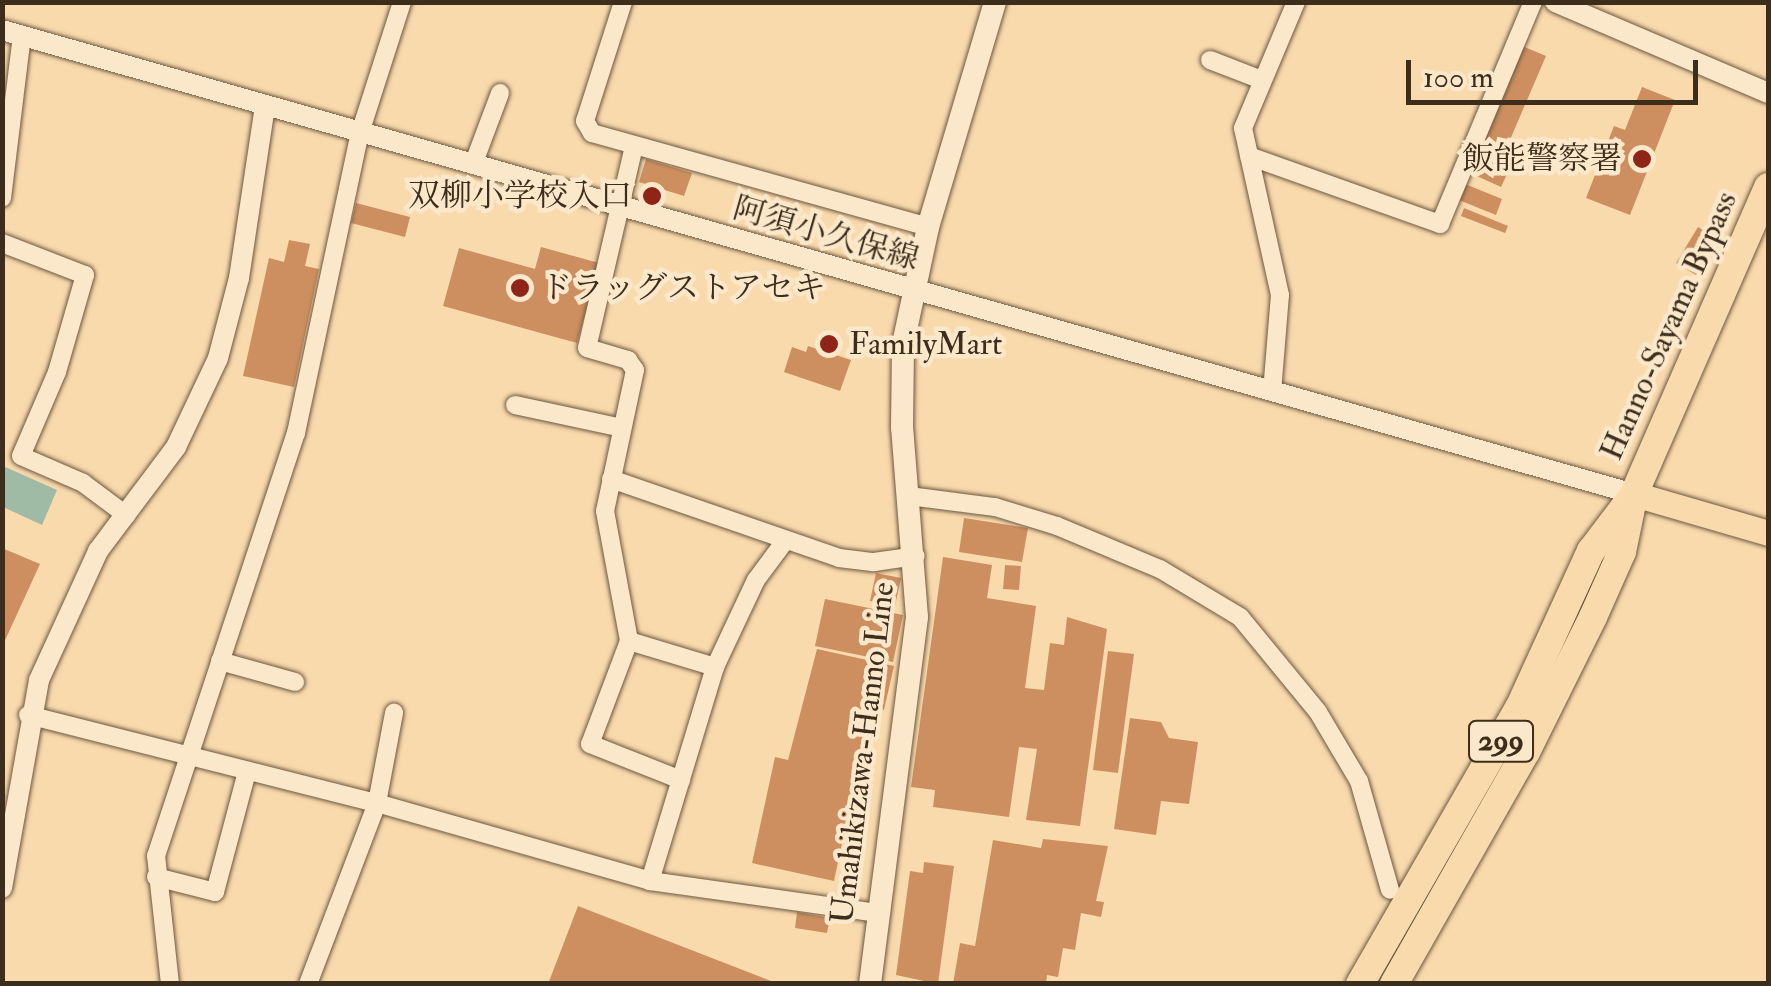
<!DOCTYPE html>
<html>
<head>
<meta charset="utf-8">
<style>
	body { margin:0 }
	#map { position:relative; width:1771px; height:986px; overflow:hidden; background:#f9daac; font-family:"IM FELL Double Pica","Noto Serif JP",serif }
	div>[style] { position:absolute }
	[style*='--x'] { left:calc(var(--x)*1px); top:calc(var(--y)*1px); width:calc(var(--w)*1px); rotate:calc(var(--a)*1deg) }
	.water>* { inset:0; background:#9fbba5 }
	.building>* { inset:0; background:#ce8f60 }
	.roads { filter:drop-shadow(0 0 2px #6c5841) drop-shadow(0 0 2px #6c5841) }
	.minor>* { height:18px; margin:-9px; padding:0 9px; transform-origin:9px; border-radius:9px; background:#fbe7c9 }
	.tertiary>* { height:20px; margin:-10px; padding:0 10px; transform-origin:10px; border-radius:10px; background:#fbe7c9 }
	.secondary>* { height:22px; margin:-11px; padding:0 11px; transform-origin:11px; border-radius:11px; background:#fbe7c9 }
	.primary>* { height:25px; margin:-12.5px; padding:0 12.5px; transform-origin:12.5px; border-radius:12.5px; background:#f9daac }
	.trunk>* { height:28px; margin:-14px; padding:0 14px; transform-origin:14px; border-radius:14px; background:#f9daac }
	.dots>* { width:28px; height:28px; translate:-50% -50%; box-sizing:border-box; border:5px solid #fbe7c9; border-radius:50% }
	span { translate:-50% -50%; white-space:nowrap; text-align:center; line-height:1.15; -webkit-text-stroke:9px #fbe7c9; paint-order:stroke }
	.shield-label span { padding:2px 8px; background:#fbe7c9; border:2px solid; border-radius:8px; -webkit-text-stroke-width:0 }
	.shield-label { font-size:30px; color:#3d2d1d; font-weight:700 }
	.poi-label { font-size:32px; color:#3d2d1d }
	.right { translate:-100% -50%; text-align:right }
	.left { translate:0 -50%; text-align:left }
	.street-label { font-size:32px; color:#3d2d1d }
	.frame { position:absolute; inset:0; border:5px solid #3d2d1d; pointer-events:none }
	.scale { position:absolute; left:1406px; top:60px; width:292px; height:45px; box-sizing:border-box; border:5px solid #3d2d1d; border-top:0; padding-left:12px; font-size:30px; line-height:35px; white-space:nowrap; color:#3d2d1d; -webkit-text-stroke:8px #fbe7c9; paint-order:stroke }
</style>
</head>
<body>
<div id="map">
	<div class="water">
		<i style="clip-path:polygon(3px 466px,57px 490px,42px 525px,3px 507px)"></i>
	</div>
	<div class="building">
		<i style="clip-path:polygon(1522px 46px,1546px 56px,1497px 170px,1507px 174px,1501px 187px,1468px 172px)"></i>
		<i style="clip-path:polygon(1642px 87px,1675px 100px,1630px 215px,1586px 198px,1614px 126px,1625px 130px)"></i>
		<i style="clip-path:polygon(646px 159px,692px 173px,684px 196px,639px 182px)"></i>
		<i style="clip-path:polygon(1465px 184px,1502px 199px,1496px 215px,1459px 200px)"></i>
		<i style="clip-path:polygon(356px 203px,410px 217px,405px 237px,351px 223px)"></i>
		<i style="clip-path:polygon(1464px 208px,1508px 226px,1505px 233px,1461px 216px)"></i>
		<i style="clip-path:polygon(1698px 227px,1718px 239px,1696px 275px,1676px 263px)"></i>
		<i style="clip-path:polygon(289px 240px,310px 244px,305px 266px,319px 269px,294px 387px,243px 376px,269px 258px,284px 262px)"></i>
		<i style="clip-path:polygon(541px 247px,599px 263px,577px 343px,443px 306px,459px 248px,535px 269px)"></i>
		<i style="clip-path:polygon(808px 346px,851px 360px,840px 391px,784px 372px,792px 347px,806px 352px)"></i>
		<i style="clip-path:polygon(964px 518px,1028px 528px,1022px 562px,959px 552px)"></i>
		<i style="clip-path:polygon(2px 548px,40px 564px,2px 647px)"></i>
		<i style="clip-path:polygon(943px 557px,992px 565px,987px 598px,1036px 606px,1025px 688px,1044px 690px,1050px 643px,1064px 645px,1067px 617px,1107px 629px,1080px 826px,1026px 820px,1037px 749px,1019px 747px,1009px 817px,933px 807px,935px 790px,911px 787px)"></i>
		<i style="clip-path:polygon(1005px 565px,1021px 566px,1019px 590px,1003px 589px)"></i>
		<i style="clip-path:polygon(876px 573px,901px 578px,895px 606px,870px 601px)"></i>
		<i style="clip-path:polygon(825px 599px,903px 615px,893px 662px,815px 646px)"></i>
		<i style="clip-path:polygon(817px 649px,894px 666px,884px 710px,862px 705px,858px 724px,867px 726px,834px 881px,752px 863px,775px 757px,788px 760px)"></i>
		<i style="clip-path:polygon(1108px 651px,1134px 654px,1118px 773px,1093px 770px)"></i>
		<i style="clip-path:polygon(1130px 718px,1161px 722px,1169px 738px,1198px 742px,1189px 804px,1161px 801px,1156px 835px,1114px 829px)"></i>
		<i style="clip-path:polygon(1043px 839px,1108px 846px,1096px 901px,1104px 902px,1101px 917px,1081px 913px,1075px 950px,1063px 948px,1058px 977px,1047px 975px,1046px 984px,953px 984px,960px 943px,975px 946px,993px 840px,1041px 848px)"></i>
		<i style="clip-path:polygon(924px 862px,954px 866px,938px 984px,896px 975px,910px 871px,923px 873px)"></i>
		<i style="clip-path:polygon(578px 906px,776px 983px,776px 984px,548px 984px)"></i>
		<i style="clip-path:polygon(797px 912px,830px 918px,827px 933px,795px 928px)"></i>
	</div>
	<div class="roads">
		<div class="minor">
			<i style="--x:623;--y:2;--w:125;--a:107.7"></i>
			<i style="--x:585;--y:121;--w:14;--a:60"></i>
			<i style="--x:592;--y:133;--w:349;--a:15.6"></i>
			<i style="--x:1210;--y:60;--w:53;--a:21.2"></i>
			<i style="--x:634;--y:146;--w:207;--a:103.1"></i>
			<i style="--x:587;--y:348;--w:43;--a:16.3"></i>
			<i style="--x:628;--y:360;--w:12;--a:55"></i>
			<i style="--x:635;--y:370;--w:144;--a:102"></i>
			<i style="--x:605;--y:511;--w:132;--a:79.5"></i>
			<i style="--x:629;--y:641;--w:110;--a:110.7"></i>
			<i style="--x:590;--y:744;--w:98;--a:21.6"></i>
			<i style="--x:1249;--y:156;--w:203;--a:19.6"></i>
			<i style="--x:1440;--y:224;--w:241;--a:-67.3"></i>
			<i style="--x:473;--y:165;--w:77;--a:-69.4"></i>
			<i style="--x:2;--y:198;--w:163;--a:-83"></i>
			<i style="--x:2;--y:243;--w:89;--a:21.1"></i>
			<i style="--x:85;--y:275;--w:101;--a:106.1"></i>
			<i style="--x:57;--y:372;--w:91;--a:113.2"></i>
			<i style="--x:21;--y:456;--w:68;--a:23.5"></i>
			<i style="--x:83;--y:483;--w:54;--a:36.7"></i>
			<i style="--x:1272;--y:392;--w:97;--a:-85.3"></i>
			<i style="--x:1280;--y:295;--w:171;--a:-102.5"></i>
			<i style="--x:1243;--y:128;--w:137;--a:-67.2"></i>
			<i style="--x:515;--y:405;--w:109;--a:12.1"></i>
			<i style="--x:611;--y:479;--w:241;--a:19.1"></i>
			<i style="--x:839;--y:558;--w:35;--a:7"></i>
			<i style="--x:874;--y:562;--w:42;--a:-8.1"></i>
			<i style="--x:909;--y:496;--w:87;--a:7.3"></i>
			<i style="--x:995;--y:507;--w:65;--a:17"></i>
			<i style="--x:1057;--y:526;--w:112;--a:22.7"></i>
			<i style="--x:1160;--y:569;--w:93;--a:31"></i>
			<i style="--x:1240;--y:617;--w:123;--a:50.6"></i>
			<i style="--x:1318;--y:712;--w:80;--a:59.3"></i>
			<i style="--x:1359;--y:781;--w:113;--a:74.1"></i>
			<i style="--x:629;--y:641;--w:90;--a:16.8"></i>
			<i style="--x:220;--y:661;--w:78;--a:15.6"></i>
			<i style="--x:28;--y:715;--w:360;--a:14.2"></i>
			<i style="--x:377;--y:803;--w:284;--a:15.9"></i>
			<i style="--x:650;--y:881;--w:229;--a:8"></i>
			<i style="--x:156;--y:877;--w:61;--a:14.3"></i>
			<i style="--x:215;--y:892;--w:124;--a:-75.1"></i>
			<i style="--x:650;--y:881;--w:224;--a:-73.1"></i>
			<i style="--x:715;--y:667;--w:96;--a:-64.8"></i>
			<i style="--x:756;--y:580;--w:49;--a:-53.4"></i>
			<i style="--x:170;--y:984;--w:129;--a:-96.2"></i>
			<i style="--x:156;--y:856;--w:446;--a:-71.7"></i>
			<i style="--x:296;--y:433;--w:307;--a:-78"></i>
			<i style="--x:360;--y:133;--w:138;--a:-72.2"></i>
			<i style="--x:308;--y:984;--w:194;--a:-69.1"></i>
			<i style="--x:377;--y:803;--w:92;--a:-79.3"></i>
		</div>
		<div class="tertiary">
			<i style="--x:1555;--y:2;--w:232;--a:23.1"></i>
			<i style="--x:2;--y:30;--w:1697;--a:15.87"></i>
			<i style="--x:2;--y:888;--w:211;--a:-79.9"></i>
			<i style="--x:39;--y:680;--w:142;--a:-65.4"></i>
			<i style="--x:98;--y:551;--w:130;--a:-53.1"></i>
			<i style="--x:176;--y:447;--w:98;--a:-64.7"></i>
			<i style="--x:218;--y:358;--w:83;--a:-75.3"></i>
			<i style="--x:239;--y:278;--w:174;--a:-81.4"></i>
		</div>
		<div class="secondary">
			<i style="--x:870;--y:984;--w:370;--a:-82.7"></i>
			<i style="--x:917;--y:617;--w:190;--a:-94.5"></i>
			<i style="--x:902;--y:428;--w:84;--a:-89.3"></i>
			<i style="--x:903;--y:344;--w:120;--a:-77.9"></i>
			<i style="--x:928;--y:227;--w:235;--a:-73.4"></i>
		</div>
		<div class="primary">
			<i style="--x:1634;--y:494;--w:140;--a:16.2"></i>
		</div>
		<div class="trunk">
			<i style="--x:1360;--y:984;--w:319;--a:-60.1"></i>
			<i style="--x:1519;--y:708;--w:173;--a:-65.4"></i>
			<i style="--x:1591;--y:551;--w:63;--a:-52.8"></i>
			<i style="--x:1394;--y:984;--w:267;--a:-60.4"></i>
			<i style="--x:1526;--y:752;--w:151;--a:-63.6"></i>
			<i style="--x:1593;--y:617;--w:71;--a:-66"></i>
			<i style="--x:1622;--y:552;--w:59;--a:-78.3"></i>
			<i style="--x:1634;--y:494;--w:335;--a:-66.4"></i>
		</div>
	</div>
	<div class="dots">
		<i style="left:1642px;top:159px;background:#8f2418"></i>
		<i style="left:652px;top:196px;background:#8f2418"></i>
		<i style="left:520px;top:288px;background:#8f2418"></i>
		<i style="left:829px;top:344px;background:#8f2418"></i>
	</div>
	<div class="shield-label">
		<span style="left:1501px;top:741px">299</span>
	</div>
	<div class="poi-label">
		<span class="right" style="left:1622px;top:159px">飯能警察署</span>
		<span class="right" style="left:632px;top:196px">双柳小学校入口</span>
		<span class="left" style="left:540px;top:288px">ドラッグストアセキ</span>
		<span class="left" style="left:849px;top:344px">FamilyMart</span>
	</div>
	<div class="street-label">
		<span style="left:826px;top:234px;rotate:16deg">阿須小久保線</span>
		<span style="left:1669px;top:326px;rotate:-66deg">Hanno-Sayama Bypass</span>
		<span style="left:863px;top:753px;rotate:-83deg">Umahikizawa-Hanno Line</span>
	</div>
	<div class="frame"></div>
	<div class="scale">100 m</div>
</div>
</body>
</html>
